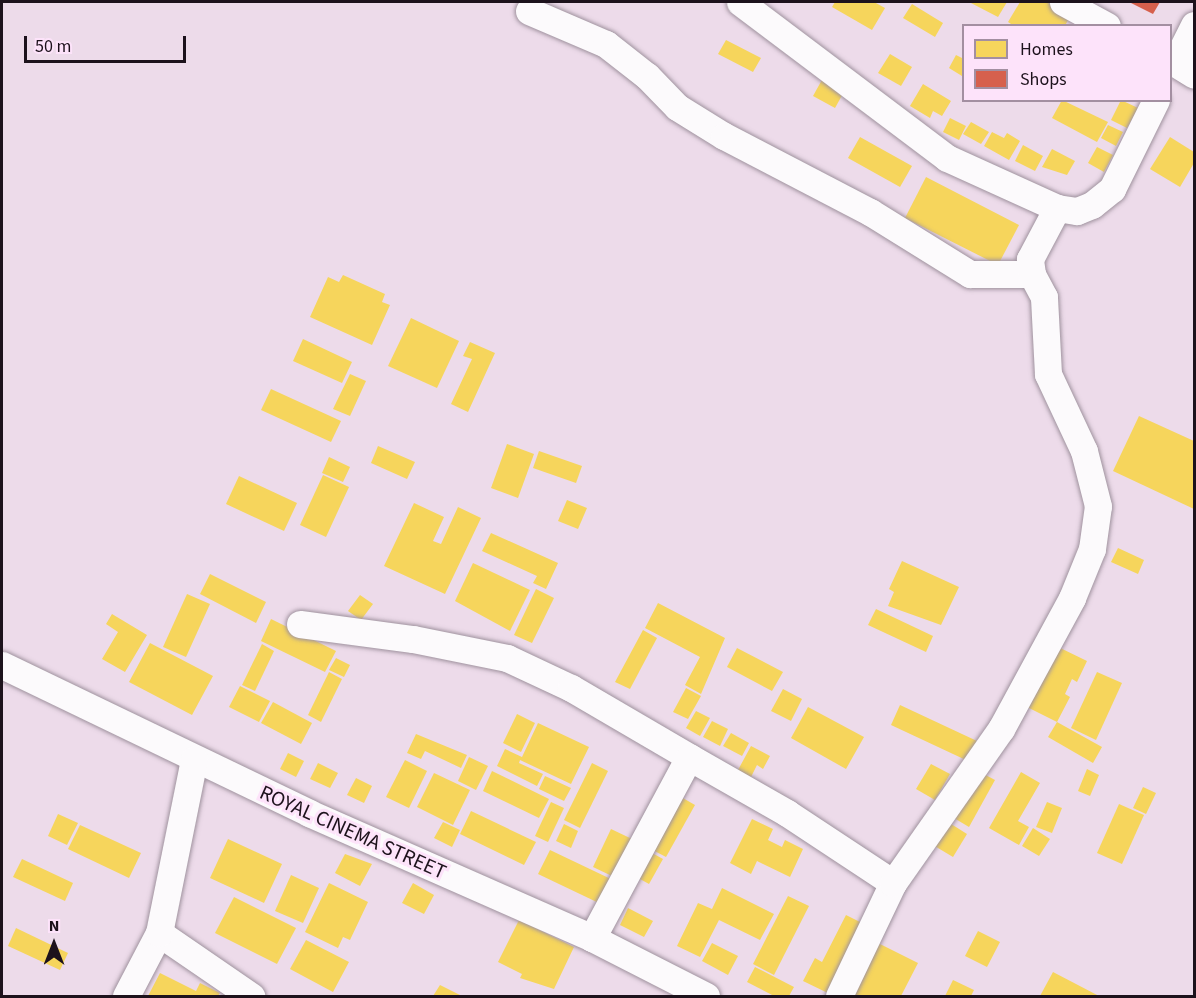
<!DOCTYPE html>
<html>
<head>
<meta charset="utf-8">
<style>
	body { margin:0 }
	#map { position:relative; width:1196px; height:998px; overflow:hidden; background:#eddbea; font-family:"Source Sans 3",sans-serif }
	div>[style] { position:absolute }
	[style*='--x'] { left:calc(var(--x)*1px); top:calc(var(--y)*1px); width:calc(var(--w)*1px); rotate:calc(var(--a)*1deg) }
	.homes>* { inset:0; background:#f6d55c }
	.shops>* { inset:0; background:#d6604d }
	.roads { filter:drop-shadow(0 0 2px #9f929e) drop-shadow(0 0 2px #9f929e) }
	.minor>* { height:27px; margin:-13.5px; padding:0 13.5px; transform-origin:13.5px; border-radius:13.5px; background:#fcfafc }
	span { translate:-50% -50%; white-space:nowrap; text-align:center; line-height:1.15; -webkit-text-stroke:6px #fde3fa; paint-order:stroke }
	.street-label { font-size:21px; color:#1d121c }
	.frame { position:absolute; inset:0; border:3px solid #1d121c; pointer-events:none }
	.legend { position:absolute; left:962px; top:24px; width:210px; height:78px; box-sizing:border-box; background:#fde3fa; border:2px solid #a38fa1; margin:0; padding:8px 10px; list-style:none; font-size:18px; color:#1d121c }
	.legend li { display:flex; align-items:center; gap:12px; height:30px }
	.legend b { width:30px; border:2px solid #a38fa1 }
	.north { position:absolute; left:24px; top:914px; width:60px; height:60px; -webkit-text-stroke:4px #fde3fa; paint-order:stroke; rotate:0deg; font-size:16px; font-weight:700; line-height:24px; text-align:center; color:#1d121c }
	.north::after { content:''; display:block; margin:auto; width:21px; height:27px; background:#1d121c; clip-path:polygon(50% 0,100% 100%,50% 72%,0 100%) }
	.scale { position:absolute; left:24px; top:36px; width:162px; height:27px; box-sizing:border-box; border:3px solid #1d121c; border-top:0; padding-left:8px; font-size:18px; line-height:21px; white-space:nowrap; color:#1d121c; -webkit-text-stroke:4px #fde3fa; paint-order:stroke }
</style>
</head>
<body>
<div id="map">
	<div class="homes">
		<i style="clip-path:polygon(835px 2px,874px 2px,885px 8px,872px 30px,832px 7px)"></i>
		<i style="clip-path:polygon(969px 2px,1007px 2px,998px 17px)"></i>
		<i style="clip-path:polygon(1020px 2px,1046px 2px,1071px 14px,1065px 26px,1014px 26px,1008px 22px)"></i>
		<i style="clip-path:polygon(912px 4px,943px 23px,935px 37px,903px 18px)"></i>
		<i style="clip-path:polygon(726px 40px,761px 58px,753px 72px,718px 54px)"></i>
		<i style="clip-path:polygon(890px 54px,912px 67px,901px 86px,878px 73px)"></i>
		<i style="clip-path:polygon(956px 55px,964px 59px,962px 76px,949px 68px)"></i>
		<i style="clip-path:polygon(823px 78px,845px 90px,835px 108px,813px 96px)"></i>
		<i style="clip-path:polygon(923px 84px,951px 101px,942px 116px,933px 111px,930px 118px,910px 106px)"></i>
		<i style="clip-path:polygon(1062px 100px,1108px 122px,1097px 142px,1052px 118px)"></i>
		<i style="clip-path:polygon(1121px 100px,1138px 108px,1127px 128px,1111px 120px)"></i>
		<i style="clip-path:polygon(950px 118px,966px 126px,959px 140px,943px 132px)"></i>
		<i style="clip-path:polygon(971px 122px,989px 132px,981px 144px,963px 134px)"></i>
		<i style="clip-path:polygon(1108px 125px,1123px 132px,1116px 146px,1101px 138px)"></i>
		<i style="clip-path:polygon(992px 132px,1004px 138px,1007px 133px,1020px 141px,1009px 160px,984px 146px)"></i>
		<i style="clip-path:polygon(860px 137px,912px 166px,900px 187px,848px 158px)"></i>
		<i style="clip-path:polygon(1170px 137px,1194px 152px,1194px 163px,1180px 187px,1150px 169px)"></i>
		<i style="clip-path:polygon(1023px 145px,1043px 156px,1035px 171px,1015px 161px)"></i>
		<i style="clip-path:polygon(1097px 147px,1113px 155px,1104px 172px,1088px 163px)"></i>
		<i style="clip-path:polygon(1052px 149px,1075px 161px,1067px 175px,1042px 167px)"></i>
		<i style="clip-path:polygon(926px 177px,1019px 225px,998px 265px,905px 218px)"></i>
		<i style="clip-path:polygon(343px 275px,385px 294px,382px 302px,390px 305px,372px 345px,310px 317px,328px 277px,339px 282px)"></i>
		<i style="clip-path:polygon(411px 318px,459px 341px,437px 388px,388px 366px)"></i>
		<i style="clip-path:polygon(303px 339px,352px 362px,342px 383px,293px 361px)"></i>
		<i style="clip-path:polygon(470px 342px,495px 353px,468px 412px,451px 404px,472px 359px,463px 356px)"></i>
		<i style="clip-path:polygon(350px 374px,366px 381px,350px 416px,333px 409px)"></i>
		<i style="clip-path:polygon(271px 389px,341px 421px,331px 442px,261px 410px)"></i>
		<i style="clip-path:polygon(1139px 416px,1194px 441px,1194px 509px,1113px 471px)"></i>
		<i style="clip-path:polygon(507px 444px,534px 454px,518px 498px,491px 488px)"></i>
		<i style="clip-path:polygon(378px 446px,415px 462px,407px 479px,371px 463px)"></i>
		<i style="clip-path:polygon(539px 451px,582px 466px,576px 483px,533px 468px)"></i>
		<i style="clip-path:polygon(329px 457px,350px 467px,343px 482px,322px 473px)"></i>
		<i style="clip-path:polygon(323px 475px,349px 487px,326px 537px,300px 525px)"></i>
		<i style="clip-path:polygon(239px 476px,297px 503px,284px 531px,226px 504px)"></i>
		<i style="clip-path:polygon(567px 500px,587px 508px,578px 529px,558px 521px)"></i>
		<i style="clip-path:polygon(414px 503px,444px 517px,433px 541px,441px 544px,458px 507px,481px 518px,445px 594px,384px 566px)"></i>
		<i style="clip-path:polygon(491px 533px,558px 563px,546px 589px,533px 583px,537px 576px,482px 551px)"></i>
		<i style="clip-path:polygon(1118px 548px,1144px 560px,1138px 574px,1111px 562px)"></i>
		<i style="clip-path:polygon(902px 561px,959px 587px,941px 625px,888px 606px,894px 592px,889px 589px)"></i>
		<i style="clip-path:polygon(473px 563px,530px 590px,510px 631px,455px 601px)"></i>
		<i style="clip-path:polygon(210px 574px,266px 602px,256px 623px,200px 594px)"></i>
		<i style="clip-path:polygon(536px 589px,554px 598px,532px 643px,514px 635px)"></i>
		<i style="clip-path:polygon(187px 594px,210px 604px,186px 657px,163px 647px)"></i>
		<i style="clip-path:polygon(360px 595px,373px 604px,361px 620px,348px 611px)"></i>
		<i style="clip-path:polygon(658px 603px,725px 638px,701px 694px,685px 685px,700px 657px,645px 628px)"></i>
		<i style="clip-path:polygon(876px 609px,933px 636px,926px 652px,868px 625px)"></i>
		<i style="clip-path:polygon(112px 614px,147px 635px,125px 672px,102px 659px,118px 632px,106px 624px)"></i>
		<i style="clip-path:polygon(271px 619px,336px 651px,325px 672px,261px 641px)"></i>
		<i style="clip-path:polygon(643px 630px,657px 638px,630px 689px,615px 682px)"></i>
		<i style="clip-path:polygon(150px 643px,213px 676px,192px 715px,129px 682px)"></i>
		<i style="clip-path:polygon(262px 644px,274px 651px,255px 691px,242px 685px)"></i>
		<i style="clip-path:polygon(1052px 644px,1087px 661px,1077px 682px,1072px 679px,1065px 694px,1070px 697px,1057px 722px,1027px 707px)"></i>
		<i style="clip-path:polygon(737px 648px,783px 672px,772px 691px,727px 667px)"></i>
		<i style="clip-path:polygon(336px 658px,350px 665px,344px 677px,329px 670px)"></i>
		<i style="clip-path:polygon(329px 672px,342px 679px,321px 722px,308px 715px)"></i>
		<i style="clip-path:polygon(1097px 672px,1122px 683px,1096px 740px,1071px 728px)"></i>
		<i style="clip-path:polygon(240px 686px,270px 701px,259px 722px,229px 707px)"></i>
		<i style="clip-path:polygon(686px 688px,701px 696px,688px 719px,673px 712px)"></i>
		<i style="clip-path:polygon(783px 689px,802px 699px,791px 721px,771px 711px)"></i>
		<i style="clip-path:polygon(273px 702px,312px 723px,301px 744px,261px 723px)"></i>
		<i style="clip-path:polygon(900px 705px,977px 741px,968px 761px,891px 725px)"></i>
		<i style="clip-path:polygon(808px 707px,864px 737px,846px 769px,791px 738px)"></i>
		<i style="clip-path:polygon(696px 711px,710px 718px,700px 736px,686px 728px)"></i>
		<i style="clip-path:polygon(517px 714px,535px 723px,521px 752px,503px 743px)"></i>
		<i style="clip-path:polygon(712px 721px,728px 729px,720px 746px,703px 737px)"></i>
		<i style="clip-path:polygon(1057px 722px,1102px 747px,1093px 763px,1048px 737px)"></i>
		<i style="clip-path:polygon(538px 723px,589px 747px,571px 784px,520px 760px,519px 763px,543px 774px,537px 786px,497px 766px,505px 749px,522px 757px)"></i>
		<i style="clip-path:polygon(731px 733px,749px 743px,742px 756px,723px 746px)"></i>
		<i style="clip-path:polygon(416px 734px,467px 755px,461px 768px,425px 751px,421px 759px,407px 753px)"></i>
		<i style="clip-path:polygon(751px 746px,770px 756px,763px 769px,757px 765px,751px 777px,738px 770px)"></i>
		<i style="clip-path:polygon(288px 753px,304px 761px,296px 777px,280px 769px)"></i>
		<i style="clip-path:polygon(469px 757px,488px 766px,476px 790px,458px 781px)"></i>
		<i style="clip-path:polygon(405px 760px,427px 771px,409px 808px,386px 797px)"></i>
		<i style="clip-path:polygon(318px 763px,338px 773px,330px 788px,310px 779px)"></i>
		<i style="clip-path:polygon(592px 763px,608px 771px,580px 828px,564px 820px)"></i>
		<i style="clip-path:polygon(931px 764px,950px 774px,935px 800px,916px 789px)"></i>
		<i style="clip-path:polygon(1087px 769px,1099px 775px,1090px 796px,1078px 791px)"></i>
		<i style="clip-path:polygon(492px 771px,549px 799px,539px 818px,483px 791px)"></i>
		<i style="clip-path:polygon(980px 772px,995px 780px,969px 827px,954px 818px)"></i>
		<i style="clip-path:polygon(1021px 772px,1040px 783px,1018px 821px,1029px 827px,1019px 845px,989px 828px)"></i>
		<i style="clip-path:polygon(434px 773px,470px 790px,453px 825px,417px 807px)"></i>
		<i style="clip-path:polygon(545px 776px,571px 788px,564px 801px,539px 789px)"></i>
		<i style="clip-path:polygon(356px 778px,372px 786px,364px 803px,347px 795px)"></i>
		<i style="clip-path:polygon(1143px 787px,1156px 793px,1146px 814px,1133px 808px)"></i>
		<i style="clip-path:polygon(674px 793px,695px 805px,666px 857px,645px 846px)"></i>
		<i style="clip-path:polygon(551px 802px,564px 808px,548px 842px,535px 836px)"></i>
		<i style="clip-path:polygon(1047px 802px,1062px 808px,1052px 833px,1036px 827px)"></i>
		<i style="clip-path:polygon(1119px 804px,1144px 815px,1122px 864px,1097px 853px)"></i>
		<i style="clip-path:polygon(471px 811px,536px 842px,524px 865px,460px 834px)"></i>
		<i style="clip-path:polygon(58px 814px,78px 823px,67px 845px,48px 836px)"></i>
		<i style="clip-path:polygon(752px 819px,773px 829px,768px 840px,782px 847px,785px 840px,803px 849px,790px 877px,757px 861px,751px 874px,730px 863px)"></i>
		<i style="clip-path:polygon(443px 822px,460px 830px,452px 847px,434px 838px)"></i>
		<i style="clip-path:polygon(948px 822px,967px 834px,953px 857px,933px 845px)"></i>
		<i style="clip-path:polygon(564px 824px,578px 831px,571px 848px,556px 841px)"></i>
		<i style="clip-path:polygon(80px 825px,141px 853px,129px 878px,68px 849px)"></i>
		<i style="clip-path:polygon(1033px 828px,1050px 839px,1039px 856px,1022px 846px)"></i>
		<i style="clip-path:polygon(611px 829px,632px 839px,614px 877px,593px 867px)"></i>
		<i style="clip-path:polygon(228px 839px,282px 864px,264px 903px,210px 878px)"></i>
		<i style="clip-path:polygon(643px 848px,663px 859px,649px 884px,629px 873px)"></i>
		<i style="clip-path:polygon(550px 850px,615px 881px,603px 905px,538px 874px)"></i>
		<i style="clip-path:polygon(345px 854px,372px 864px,360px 886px,335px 873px)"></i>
		<i style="clip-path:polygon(22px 859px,73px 883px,65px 901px,13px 877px)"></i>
		<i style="clip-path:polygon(291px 875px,319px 888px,303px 923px,275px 911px)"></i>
		<i style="clip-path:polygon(329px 883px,368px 902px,350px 940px,343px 937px,338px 948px,305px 932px)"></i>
		<i style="clip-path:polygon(413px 883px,434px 895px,424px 914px,402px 903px)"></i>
		<i style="clip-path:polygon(722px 888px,774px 914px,760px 940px,719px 920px,700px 957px,677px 946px,698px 903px,712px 909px)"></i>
		<i style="clip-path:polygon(788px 896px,809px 906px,774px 975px,753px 964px)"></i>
		<i style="clip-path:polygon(234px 897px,296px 928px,277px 964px,215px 933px)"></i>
		<i style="clip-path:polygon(628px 908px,653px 921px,644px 937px,620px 925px)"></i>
		<i style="clip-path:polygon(846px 915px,870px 927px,834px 996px,803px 981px,815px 958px,822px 962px)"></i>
		<i style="clip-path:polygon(519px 920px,574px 947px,554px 989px,520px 978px,522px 974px,498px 962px)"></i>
		<i style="clip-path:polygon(16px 928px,68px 953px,60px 970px,8px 946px)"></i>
		<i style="clip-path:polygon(978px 931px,1000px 942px,987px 967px,965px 956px)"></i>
		<i style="clip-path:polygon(306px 940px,349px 962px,333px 992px,290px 969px)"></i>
		<i style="clip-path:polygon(872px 940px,918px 963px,901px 996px,849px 996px)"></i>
		<i style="clip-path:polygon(712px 943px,738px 956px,728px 975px,702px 961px)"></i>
		<i style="clip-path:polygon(755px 967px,794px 987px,789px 996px,774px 996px,747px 982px)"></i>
		<i style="clip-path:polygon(1053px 972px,1099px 996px,1040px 996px)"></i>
		<i style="clip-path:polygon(160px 973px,196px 991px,200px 983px,220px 993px,218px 996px,148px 996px)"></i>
		<i style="clip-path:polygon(953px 980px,974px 990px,971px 996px,945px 996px)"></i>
		<i style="clip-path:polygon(440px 985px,462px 996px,433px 996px)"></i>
	</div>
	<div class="shops">
		<i style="clip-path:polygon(1129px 2px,1160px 2px,1153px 14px)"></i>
	</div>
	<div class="roads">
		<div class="minor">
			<i style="--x:740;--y:2;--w:259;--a:37"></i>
			<i style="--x:947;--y:158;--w:121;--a:24.4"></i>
			<i style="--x:1057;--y:208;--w:20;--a:9"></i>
			<i style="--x:1077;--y:211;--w:16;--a:-22"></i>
			<i style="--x:1092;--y:205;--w:26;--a:-39"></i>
			<i style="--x:1112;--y:189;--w:99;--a:-63.7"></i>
			<i style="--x:1063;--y:2;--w:50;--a:28.6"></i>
			<i style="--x:529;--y:11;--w:84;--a:23.2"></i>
			<i style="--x:606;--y:44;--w:52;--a:38"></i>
			<i style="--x:647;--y:76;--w:43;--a:45.9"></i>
			<i style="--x:677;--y:107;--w:55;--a:31.7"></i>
			<i style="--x:724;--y:136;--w:165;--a:27.5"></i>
			<i style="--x:870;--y:212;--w:118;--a:31.8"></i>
			<i style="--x:970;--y:274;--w:62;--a:0"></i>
			<i style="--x:1194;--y:25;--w:42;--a:116.6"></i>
			<i style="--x:1175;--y:63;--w:22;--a:32"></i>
			<i style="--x:300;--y:624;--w:114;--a:7.6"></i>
			<i style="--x:413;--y:639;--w:96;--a:11.4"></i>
			<i style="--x:507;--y:658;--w:71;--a:25.1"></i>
			<i style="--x:571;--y:688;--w:137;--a:30.3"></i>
			<i style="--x:2;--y:665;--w:341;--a:25.7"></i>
			<i style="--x:309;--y:813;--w:309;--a:23.8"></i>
			<i style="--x:592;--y:938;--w:128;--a:27"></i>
			<i style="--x:159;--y:933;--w:112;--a:34.4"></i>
			<i style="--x:592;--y:938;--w:205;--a:-61.8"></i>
			<i style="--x:689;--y:757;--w:113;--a:29.7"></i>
			<i style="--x:787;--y:813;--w:127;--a:33.4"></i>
			<i style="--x:126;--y:996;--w:71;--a:-62.4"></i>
			<i style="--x:159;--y:933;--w:177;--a:-78.6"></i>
			<i style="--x:839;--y:996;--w:125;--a:-64.5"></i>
			<i style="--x:893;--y:883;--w:188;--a:-55"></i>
			<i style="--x:1001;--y:729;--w:149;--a:-61.5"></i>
			<i style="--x:1072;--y:598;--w:53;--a:-67.8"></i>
			<i style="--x:1092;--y:549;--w:43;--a:-82.1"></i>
			<i style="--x:1098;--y:506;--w:57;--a:-104.3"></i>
			<i style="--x:1084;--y:451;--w:85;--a:-115.1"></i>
			<i style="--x:1048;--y:374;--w:77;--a:-93"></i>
			<i style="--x:1044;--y:297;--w:26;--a:-118"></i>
			<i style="--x:1032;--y:274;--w:15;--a:-98"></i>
			<i style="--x:1030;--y:259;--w:58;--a:-62.1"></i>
		</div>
	</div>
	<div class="street-label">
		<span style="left:353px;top:832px;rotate:24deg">ROYAL CINEMA STREET</span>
	</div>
	<div class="frame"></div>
	<ul class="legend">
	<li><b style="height:16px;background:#f6d55c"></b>Homes</li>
	<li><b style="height:16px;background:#d6604d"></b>Shops</li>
	</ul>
	<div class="north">N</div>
	<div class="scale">50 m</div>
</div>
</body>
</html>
